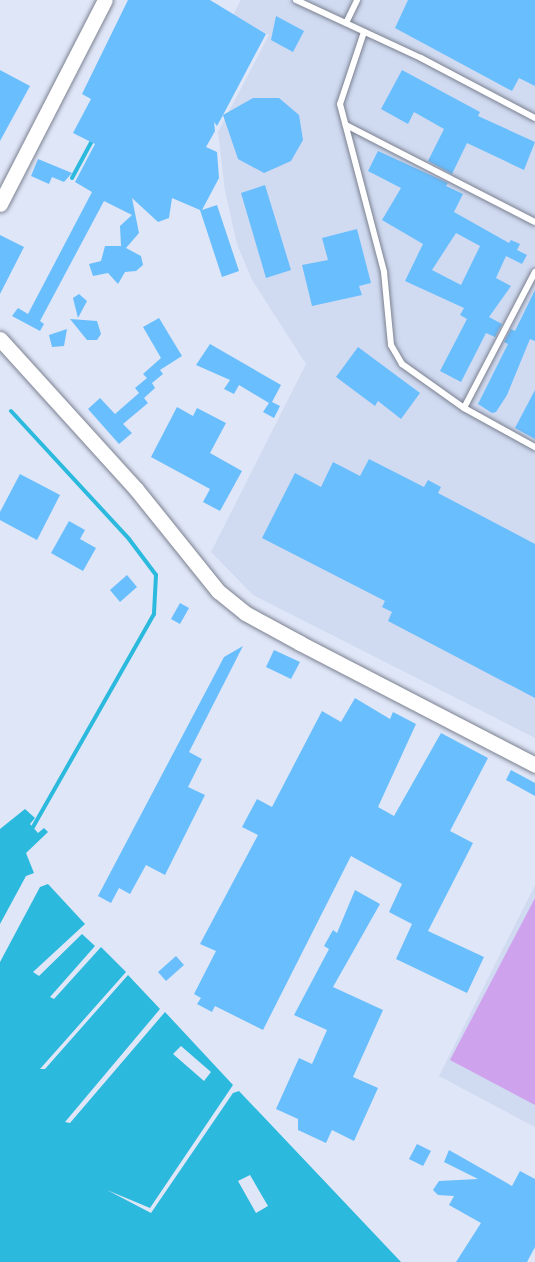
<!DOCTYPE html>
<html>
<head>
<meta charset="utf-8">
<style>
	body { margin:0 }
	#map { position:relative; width:535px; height:1262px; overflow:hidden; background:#dfe6f7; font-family:"Archivo Narrow",sans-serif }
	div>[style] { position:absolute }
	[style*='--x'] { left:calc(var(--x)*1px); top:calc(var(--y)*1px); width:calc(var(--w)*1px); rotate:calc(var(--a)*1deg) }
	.built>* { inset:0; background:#d0daf1 }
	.green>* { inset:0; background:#cfa2ee }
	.water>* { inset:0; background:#2cb9de }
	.stream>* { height:4px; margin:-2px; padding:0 2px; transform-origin:2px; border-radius:2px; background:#2cb9de }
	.building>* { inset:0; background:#69befe }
	.roads { filter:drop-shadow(0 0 2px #7b8190) drop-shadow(0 0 2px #7b8190) }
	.service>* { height:6px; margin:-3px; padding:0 3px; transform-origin:3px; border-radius:3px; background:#fff }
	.tertiary>* { height:15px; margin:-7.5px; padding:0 7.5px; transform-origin:7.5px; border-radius:7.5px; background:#fff }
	span { translate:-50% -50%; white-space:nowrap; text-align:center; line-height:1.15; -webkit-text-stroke:6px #dfe6f7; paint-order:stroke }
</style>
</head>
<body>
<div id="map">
	<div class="built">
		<i style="clip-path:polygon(241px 0,535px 0,535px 738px,253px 595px,211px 552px,306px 364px,252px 280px,237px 244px,225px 191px,218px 132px,269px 35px,233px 15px)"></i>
		<i style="clip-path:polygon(535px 885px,535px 1127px,439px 1076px)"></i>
	</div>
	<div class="green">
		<i style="clip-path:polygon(535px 898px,535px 1105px,450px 1060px)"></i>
	</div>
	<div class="water">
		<i style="clip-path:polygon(25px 809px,35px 818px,30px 824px,38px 833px,44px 828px,48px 832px,26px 853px,34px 873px,26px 876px,0 924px,0 829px)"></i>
		<i style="clip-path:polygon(evenodd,48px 884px,85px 924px,33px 972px,39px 976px,82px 934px,95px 946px,50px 997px,54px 999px,101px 947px,126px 972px,40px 1069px,45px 1069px,128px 975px,160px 1009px,65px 1122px,70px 1123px,165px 1012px,233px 1085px,150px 1208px,107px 1190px,151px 1213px,233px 1093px,239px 1091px,401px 1262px,0 1262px,0 962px,40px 887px,48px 884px,181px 1046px,211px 1072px,204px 1081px,173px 1054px,181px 1046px,48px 884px,250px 1175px,268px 1206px,256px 1213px,238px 1181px,250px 1175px)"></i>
	</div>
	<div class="stream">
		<i style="--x:72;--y:178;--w:44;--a:-61.7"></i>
		<i style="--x:11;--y:411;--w:174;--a:47.3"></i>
		<i style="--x:129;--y:539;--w:45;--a:53.1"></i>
		<i style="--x:156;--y:575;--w:39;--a:93"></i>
		<i style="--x:154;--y:614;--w:247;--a:119.6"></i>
	</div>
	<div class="building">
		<i style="clip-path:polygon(128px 0,210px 0,266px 34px,223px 115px,253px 98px,279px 98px,299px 115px,303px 140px,291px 161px,264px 173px,238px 159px,223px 115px,217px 126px,214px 122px,215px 131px,206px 147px,217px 152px,219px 178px,202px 210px,217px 205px,239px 271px,222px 277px,200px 210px,172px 198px,169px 218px,158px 222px,132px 198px,139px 233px,126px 248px,141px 256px,143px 265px,136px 271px,125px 272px,118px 284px,108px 273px,93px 276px,89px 264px,101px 261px,105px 246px,121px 246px,120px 226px,132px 215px,104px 201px,40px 321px,44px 324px,40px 331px,12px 316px,18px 308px,28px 314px,92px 192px,75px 182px,95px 144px,73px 133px,91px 99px,82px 94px)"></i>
		<i style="clip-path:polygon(408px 0,535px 0,535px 86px,519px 78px,512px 91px,395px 28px)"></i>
		<i style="clip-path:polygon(276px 16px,304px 31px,293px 52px,271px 40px)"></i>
		<i style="clip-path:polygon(0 70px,30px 86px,0 141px)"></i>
		<i style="clip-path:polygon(402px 70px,480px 112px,478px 116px,535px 142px,524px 170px,467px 143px,452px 174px,428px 161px,444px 129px,414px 112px,408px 124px,381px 109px)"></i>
		<i style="clip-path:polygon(evenodd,378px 151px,448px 183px,446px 186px,463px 194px,454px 212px,509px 243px,511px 240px,520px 244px,517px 250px,527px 255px,522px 264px,506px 256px,496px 278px,511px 286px,489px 317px,502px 324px,495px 337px,486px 333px,461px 382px,440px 371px,467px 319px,460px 315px,464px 308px,405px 281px,423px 244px,382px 220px,401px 188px,368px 171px,378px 151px,456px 233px,480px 246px,461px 285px,432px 270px,456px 233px)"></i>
		<i style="clip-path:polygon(38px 159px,72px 173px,64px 182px,52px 177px,49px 184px,31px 176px)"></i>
		<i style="clip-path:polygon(265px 185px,291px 270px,266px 278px,241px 193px)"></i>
		<i style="clip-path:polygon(357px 229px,371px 283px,359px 286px,362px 295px,312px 306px,302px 265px,328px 260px,322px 238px)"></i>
		<i style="clip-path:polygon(0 235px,24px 247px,0 294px)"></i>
		<i style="clip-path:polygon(535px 290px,535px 341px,530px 339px,507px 395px,496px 412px,492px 413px,478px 404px,508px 344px,504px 342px,511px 329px,515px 331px)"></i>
		<i style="clip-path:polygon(79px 294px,87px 301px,78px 318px,73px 298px)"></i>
		<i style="clip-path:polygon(159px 318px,182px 356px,160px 370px,163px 374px,152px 383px,155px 388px,144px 398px,148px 403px,123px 424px,132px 433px,119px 444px,88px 409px,100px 398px,115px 414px,139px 393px,135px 388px,147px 378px,143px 374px,161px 358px,143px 327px)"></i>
		<i style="clip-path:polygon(70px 319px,97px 321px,101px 334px,97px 340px,87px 340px)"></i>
		<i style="clip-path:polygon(67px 329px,64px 346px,52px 347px,49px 335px)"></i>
		<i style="clip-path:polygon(210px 344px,281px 385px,272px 402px,280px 406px,274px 418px,263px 412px,269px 403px,239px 385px,234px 394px,224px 389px,230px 380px,196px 365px)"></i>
		<i style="clip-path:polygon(358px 347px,420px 393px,401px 419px,378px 401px,375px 406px,336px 377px)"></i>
		<i style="clip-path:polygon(535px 390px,535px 439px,515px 428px)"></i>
		<i style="clip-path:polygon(177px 407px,193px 416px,197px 408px,226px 423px,210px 453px,242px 471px,220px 511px,203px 502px,210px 489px,151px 457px)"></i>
		<i style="clip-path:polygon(369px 459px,424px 487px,428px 480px,441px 487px,438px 493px,535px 544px,535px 698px,388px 621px,392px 612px,382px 607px,385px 601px,262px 538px,295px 473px,321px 487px,333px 462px,360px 476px)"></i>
		<i style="clip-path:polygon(20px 474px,60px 495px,37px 540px,0 520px,0 512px)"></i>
		<i style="clip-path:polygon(69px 521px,85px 530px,80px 539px,96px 548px,83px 571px,51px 553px)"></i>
		<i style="clip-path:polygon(127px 575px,137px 587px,120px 602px,110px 590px)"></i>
		<i style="clip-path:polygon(180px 603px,189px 608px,180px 624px,171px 619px)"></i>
		<i style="clip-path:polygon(243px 646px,189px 752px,202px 759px,188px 787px,205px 795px,165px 875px,146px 865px,130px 894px,119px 888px,111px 903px,98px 896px,224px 657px)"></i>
		<i style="clip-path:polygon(274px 650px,300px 662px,291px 679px,266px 667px)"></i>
		<i style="clip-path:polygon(355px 698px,390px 719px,393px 712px,416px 724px,378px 807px,394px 816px,441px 733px,488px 758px,450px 831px,473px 843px,428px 931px,484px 957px,467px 993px,396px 959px,412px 924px,389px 912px,402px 884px,351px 856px,263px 1030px,215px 1006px,212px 1012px,197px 1004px,201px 998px,194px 994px,216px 951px,200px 944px,258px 835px,242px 827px,257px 799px,272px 807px,322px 711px,341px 722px)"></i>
		<i style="clip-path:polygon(511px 770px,535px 783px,535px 796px,506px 780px)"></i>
		<i style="clip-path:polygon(355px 890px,380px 904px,333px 987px,383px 1010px,353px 1077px,378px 1088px,354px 1141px,332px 1130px,326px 1143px,298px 1130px,298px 1119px,276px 1109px,299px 1058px,312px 1064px,327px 1030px,294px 1015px,329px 949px,324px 946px,333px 930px,337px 933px)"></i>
		<i style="clip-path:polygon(176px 956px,184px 965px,166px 981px,158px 972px)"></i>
		<i style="clip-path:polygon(417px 1144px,431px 1151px,423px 1166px,409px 1159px)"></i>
		<i style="clip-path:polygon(449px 1150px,512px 1186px,520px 1171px,535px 1179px,535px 1247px,527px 1262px,456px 1262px,481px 1223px,449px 1205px,454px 1196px,438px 1195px,433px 1190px,439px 1181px,478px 1179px,444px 1162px)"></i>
	</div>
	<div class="roads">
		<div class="service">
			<i style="--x:296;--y:0;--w:138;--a:24.9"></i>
			<i style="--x:421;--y:58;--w:129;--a:27.8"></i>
			<i style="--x:346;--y:23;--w:25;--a:-64"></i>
			<i style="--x:364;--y:32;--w:76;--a:108.4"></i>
			<i style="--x:340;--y:104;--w:174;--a:75.3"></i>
			<i style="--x:384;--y:272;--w:73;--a:84.5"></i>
			<i style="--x:391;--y:345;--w:22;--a:60"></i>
			<i style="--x:402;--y:364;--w:76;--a:35.4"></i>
			<i style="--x:346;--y:125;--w:212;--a:27.2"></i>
			<i style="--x:535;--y:272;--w:153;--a:117.6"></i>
			<i style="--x:464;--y:408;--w:81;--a:28.8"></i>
		</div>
		<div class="tertiary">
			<i style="--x:0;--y:204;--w:229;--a:-62.8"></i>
			<i style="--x:0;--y:339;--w:202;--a:47.8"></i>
			<i style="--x:136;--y:489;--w:131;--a:51.2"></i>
			<i style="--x:218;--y:591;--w:35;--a:39"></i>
			<i style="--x:245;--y:613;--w:63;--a:28.6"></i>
			<i style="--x:300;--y:643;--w:265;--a:27.4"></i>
		</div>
	</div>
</div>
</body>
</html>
